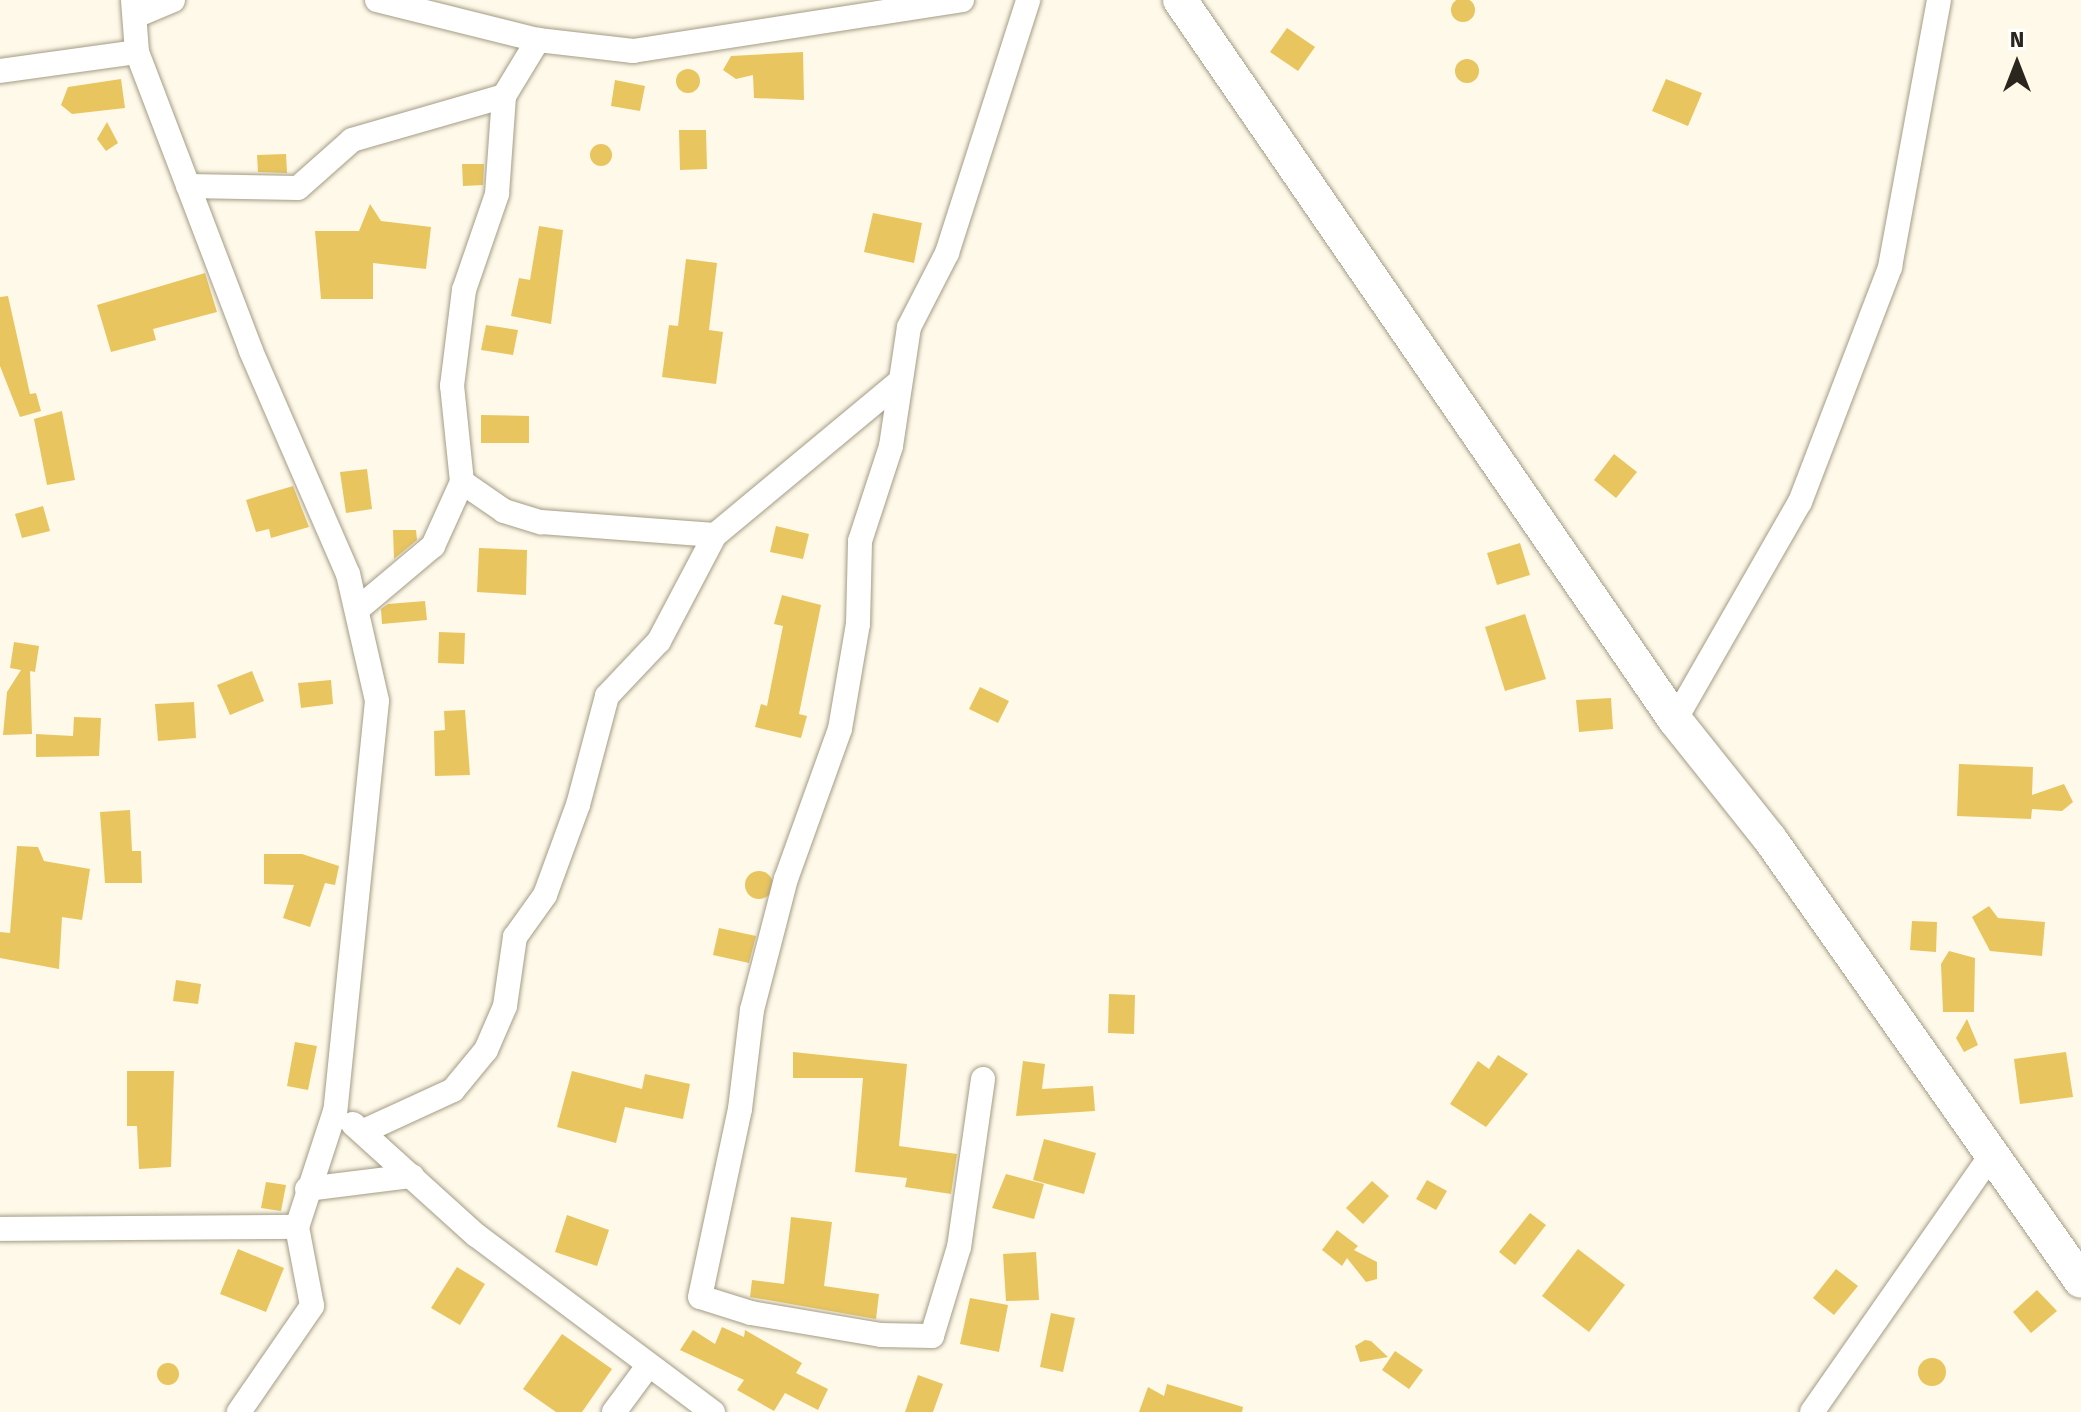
<!DOCTYPE html>
<html>
<head>
<meta charset="utf-8">
<style>
	body { margin:0 }
	#map { position:relative; width:2081px; height:1412px; overflow:hidden; background:#fef9e9; font-family:"Fira Sans",sans-serif }
	div>[style] { position:absolute }
	[style*='--x'] { left:calc(var(--x)*1px); top:calc(var(--y)*1px); width:calc(var(--w)*1px); rotate:calc(var(--a)*1deg) }
	.building>* { inset:0; background:#e8c55f }
	.round { border-radius:50% }
	.roads { filter:drop-shadow(0 0 2px #a49c85) drop-shadow(0 0 2px #a49c85) }
	.street>* { height:24px; margin:-12px; padding:0 12px; transform-origin:12px; border-radius:12px; background:#fff }
	.secondary>* { height:34px; margin:-17px; padding:0 17px; transform-origin:17px; border-radius:17px; background:#fff }
	span { translate:-50% -50%; white-space:nowrap; text-align:center; line-height:1.15; -webkit-text-stroke:7px #fff; paint-order:stroke }
	.north { position:absolute; left:1977px; top:24px; width:80px; height:80px; -webkit-text-stroke:6px #fff; paint-order:stroke; rotate:0deg; font-size:22px; font-weight:700; line-height:32px; text-align:center; color:#2a261d }
	.north::after { content:''; display:block; margin:auto; width:28px; height:36px; background:#2a261d; clip-path:polygon(50% 0,100% 100%,50% 72%,0 100%) }
</style>
</head>
<body>
<div id="map">
	<div class="building">
		<i class="round" style="left:1451px;top:-2px;width:24px;height:24px"></i>
		<i style="clip-path:polygon(1287px 28px,1315px 47px,1298px 71px,1270px 52px)"></i>
		<i style="clip-path:polygon(803px 52px,804px 100px,754px 98px,753px 75px,736px 79px,723px 70px,731px 56px)"></i>
		<i class="round" style="left:1455px;top:59px;width:24px;height:24px"></i>
		<i class="round" style="left:676px;top:69px;width:24px;height:24px"></i>
		<i style="clip-path:polygon(121px 79px,125px 108px,72px 114px,61px 105px,68px 87px)"></i>
		<i style="clip-path:polygon(1666px 79px,1702px 93px,1688px 126px,1652px 111px)"></i>
		<i style="clip-path:polygon(615px 80px,645px 86px,640px 111px,611px 106px)"></i>
		<i style="clip-path:polygon(107px 122px,118px 143px,106px 151px,97px 139px)"></i>
		<i style="clip-path:polygon(679px 130px,706px 130px,707px 169px,680px 170px)"></i>
		<i class="round" style="left:590px;top:144px;width:22px;height:22px"></i>
		<i style="clip-path:polygon(286px 154px,287px 173px,258px 172px,257px 155px)"></i>
		<i style="clip-path:polygon(462px 164px,484px 164px,483px 185px,463px 186px)"></i>
		<i style="clip-path:polygon(370px 204px,381px 221px,431px 227px,426px 269px,373px 263px,373px 299px,321px 299px,315px 231px,359px 231px)"></i>
		<i style="clip-path:polygon(873px 213px,922px 223px,914px 263px,864px 252px)"></i>
		<i style="clip-path:polygon(539px 226px,563px 230px,551px 324px,511px 316px,519px 278px,530px 280px)"></i>
		<i style="clip-path:polygon(686px 259px,717px 263px,709px 330px,723px 332px,716px 384px,662px 377px,669px 325px,678px 326px)"></i>
		<i style="clip-path:polygon(205px 273px,217px 312px,153px 329px,156px 340px,111px 352px,97px 305px)"></i>
		<i style="clip-path:polygon(8px 296px,30px 394px,36px 393px,41px 411px,20px 417px,0 366px,0 297px)"></i>
		<i style="clip-path:polygon(486px 325px,518px 330px,513px 355px,481px 350px)"></i>
		<i style="clip-path:polygon(62px 411px,75px 480px,47px 485px,34px 419px)"></i>
		<i style="clip-path:polygon(481px 415px,529px 416px,529px 443px,481px 443px)"></i>
		<i style="clip-path:polygon(1614px 454px,1637px 472px,1616px 498px,1594px 480px)"></i>
		<i style="clip-path:polygon(367px 469px,372px 509px,346px 513px,340px 472px)"></i>
		<i style="clip-path:polygon(293px 486px,309px 527px,271px 538px,269px 529px,256px 532px,246px 500px)"></i>
		<i style="clip-path:polygon(43px 506px,50px 531px,22px 538px,15px 514px)"></i>
		<i style="clip-path:polygon(776px 526px,809px 534px,803px 559px,770px 552px)"></i>
		<i style="clip-path:polygon(393px 530px,416px 530px,417px 540px,394px 559px)"></i>
		<i style="clip-path:polygon(1520px 543px,1530px 575px,1497px 585px,1487px 553px)"></i>
		<i style="clip-path:polygon(479px 548px,527px 550px,526px 595px,477px 592px)"></i>
		<i style="clip-path:polygon(782px 595px,821px 605px,799px 714px,807px 716px,801px 738px,755px 727px,761px 704px,767px 706px,783px 626px,774px 624px)"></i>
		<i style="clip-path:polygon(425px 601px,427px 620px,382px 624px,381px 609px,388px 604px)"></i>
		<i style="clip-path:polygon(1525px 614px,1546px 679px,1505px 691px,1485px 627px)"></i>
		<i style="clip-path:polygon(439px 632px,465px 633px,464px 664px,438px 663px)"></i>
		<i style="clip-path:polygon(14px 642px,39px 646px,35px 672px,30px 671px,32px 734px,3px 735px,7px 692px,21px 670px,10px 668px)"></i>
		<i style="clip-path:polygon(252px 671px,264px 701px,230px 715px,217px 685px)"></i>
		<i style="clip-path:polygon(331px 680px,333px 704px,301px 708px,298px 683px)"></i>
		<i style="clip-path:polygon(980px 687px,1009px 701px,998px 723px,969px 709px)"></i>
		<i style="clip-path:polygon(1611px 698px,1613px 729px,1579px 732px,1576px 700px)"></i>
		<i style="clip-path:polygon(194px 702px,196px 738px,158px 741px,155px 704px)"></i>
		<i style="clip-path:polygon(465px 710px,470px 775px,435px 776px,434px 731px,445px 730px,444px 711px)"></i>
		<i style="clip-path:polygon(74px 717px,101px 718px,99px 756px,36px 757px,36px 734px,73px 736px)"></i>
		<i style="clip-path:polygon(1959px 764px,2033px 767px,2032px 795px,2064px 784px,2073px 802px,2062px 811px,2032px 809px,2031px 819px,1957px 816px)"></i>
		<i style="clip-path:polygon(130px 810px,132px 851px,141px 851px,142px 883px,105px 883px,100px 812px)"></i>
		<i style="clip-path:polygon(17px 846px,38px 847px,44px 861px,90px 869px,82px 920px,62px 917px,59px 969px,0 958px,0 932px,10px 933px)"></i>
		<i style="clip-path:polygon(264px 854px,302px 854px,339px 866px,335px 885px,325px 883px,310px 927px,283px 918px,294px 885px,264px 884px)"></i>
		<i class="round" style="left:745px;top:871px;width:28px;height:28px"></i>
		<i style="clip-path:polygon(1989px 906px,1998px 918px,2045px 922px,2042px 956px,1990px 951px,1972px 917px)"></i>
		<i style="clip-path:polygon(1912px 921px,1937px 922px,1936px 952px,1910px 950px)"></i>
		<i style="clip-path:polygon(719px 928px,756px 936px,749px 963px,713px 955px)"></i>
		<i style="clip-path:polygon(1949px 951px,1975px 958px,1974px 1012px,1943px 1012px,1941px 964px)"></i>
		<i style="clip-path:polygon(176px 980px,201px 984px,198px 1004px,173px 1001px)"></i>
		<i style="clip-path:polygon(1109px 994px,1135px 995px,1134px 1034px,1108px 1033px)"></i>
		<i style="clip-path:polygon(1967px 1019px,1978px 1045px,1964px 1052px,1956px 1038px)"></i>
		<i style="clip-path:polygon(295px 1042px,317px 1046px,308px 1090px,287px 1086px)"></i>
		<i style="clip-path:polygon(793px 1052px,907px 1064px,899px 1146px,957px 1154px,951px 1194px,905px 1187px,907px 1178px,855px 1172px,863px 1078px,793px 1078px)"></i>
		<i style="clip-path:polygon(2066px 1052px,2073px 1097px,2020px 1104px,2014px 1059px)"></i>
		<i style="clip-path:polygon(1498px 1055px,1528px 1074px,1486px 1127px,1450px 1104px,1478px 1061px,1489px 1069px)"></i>
		<i style="clip-path:polygon(1023px 1061px,1045px 1064px,1042px 1089px,1093px 1086px,1095px 1111px,1016px 1116px)"></i>
		<i style="clip-path:polygon(127px 1071px,174px 1071px,171px 1167px,139px 1169px,137px 1126px,127px 1126px)"></i>
		<i style="clip-path:polygon(572px 1071px,642px 1089px,645px 1074px,690px 1084px,683px 1119px,625px 1107px,616px 1143px,557px 1127px)"></i>
		<i style="clip-path:polygon(1044px 1139px,1096px 1153px,1084px 1194px,1033px 1180px)"></i>
		<i style="clip-path:polygon(1006px 1174px,1044px 1184px,1034px 1219px,992px 1208px)"></i>
		<i style="clip-path:polygon(1427px 1180px,1447px 1191px,1436px 1210px,1416px 1199px)"></i>
		<i style="clip-path:polygon(1372px 1181px,1389px 1196px,1363px 1224px,1346px 1208px)"></i>
		<i style="clip-path:polygon(266px 1182px,286px 1185px,281px 1211px,261px 1208px)"></i>
		<i style="clip-path:polygon(1530px 1213px,1546px 1225px,1515px 1265px,1499px 1252px)"></i>
		<i style="clip-path:polygon(567px 1215px,609px 1230px,597px 1266px,555px 1252px)"></i>
		<i style="clip-path:polygon(791px 1217px,832px 1222px,824px 1286px,879px 1294px,876px 1319px,750px 1297px,752px 1280px,784px 1284px)"></i>
		<i style="clip-path:polygon(1337px 1230px,1358px 1246px,1354px 1250px,1377px 1262px,1377px 1279px,1366px 1282px,1347px 1258px,1342px 1266px,1322px 1250px)"></i>
		<i style="clip-path:polygon(238px 1249px,284px 1268px,266px 1312px,220px 1294px)"></i>
		<i style="clip-path:polygon(1578px 1249px,1625px 1285px,1589px 1332px,1542px 1296px)"></i>
		<i style="clip-path:polygon(1036px 1252px,1039px 1300px,1006px 1301px,1003px 1254px)"></i>
		<i style="clip-path:polygon(457px 1267px,485px 1284px,460px 1325px,431px 1308px)"></i>
		<i style="clip-path:polygon(1836px 1269px,1858px 1286px,1834px 1315px,1813px 1298px)"></i>
		<i style="clip-path:polygon(2037px 1290px,2057px 1311px,2031px 1333px,2013px 1312px)"></i>
		<i style="clip-path:polygon(970px 1298px,1008px 1305px,999px 1352px,960px 1344px)"></i>
		<i style="clip-path:polygon(1051px 1313px,1075px 1318px,1063px 1372px,1040px 1367px)"></i>
		<i style="clip-path:polygon(722px 1327px,744px 1337px,745px 1330px,802px 1363px,796px 1373px,828px 1389px,818px 1410px,785px 1393px,774px 1411px,737px 1390px,744px 1380px,680px 1350px,693px 1330px,715px 1344px)"></i>
		<i style="clip-path:polygon(562px 1334px,612px 1369px,582px 1412px,556px 1412px,523px 1389px)"></i>
		<i style="clip-path:polygon(1365px 1340px,1371px 1341px,1388px 1357px,1360px 1362px,1355px 1346px)"></i>
		<i style="clip-path:polygon(1395px 1351px,1423px 1370px,1409px 1389px,1382px 1370px)"></i>
		<i class="round" style="left:1918px;top:1358px;width:28px;height:28px"></i>
		<i class="round" style="left:157px;top:1363px;width:22px;height:22px"></i>
		<i style="clip-path:polygon(918px 1375px,943px 1384px,933px 1412px,905px 1412px)"></i>
		<i style="clip-path:polygon(1167px 1384px,1243px 1407px,1242px 1412px,1139px 1412px,1148px 1387px,1164px 1396px)"></i>
	</div>
	<div class="roads">
		<div class="street">
			<i style="--x:133;--y:0;--w:52;--a:85.6"></i>
			<i style="--x:137;--y:52;--w:320;--a:69.1"></i>
			<i style="--x:251;--y:351;--w:243;--a:66.5"></i>
			<i style="--x:348;--y:574;--w:130;--a:77.1"></i>
			<i style="--x:377;--y:701;--w:412;--a:95.8"></i>
			<i style="--x:335;--y:1111;--w:122;--a:108.1"></i>
			<i style="--x:297;--y:1227;--w:80;--a:79.2"></i>
			<i style="--x:312;--y:1306;--w:129;--a:124.6"></i>
			<i style="--x:377;--y:0;--w:166;--a:14"></i>
			<i style="--x:538;--y:40;--w:96;--a:6.6"></i>
			<i style="--x:633;--y:51;--w:333;--a:-8.8"></i>
			<i style="--x:138;--y:15;--w:38;--a:-23"></i>
			<i style="--x:0;--y:71;--w:138;--a:-7.9"></i>
			<i style="--x:188;--y:186;--w:110;--a:1"></i>
			<i style="--x:298;--y:188;--w:72;--a:-41.6"></i>
			<i style="--x:352;--y:140;--w:158;--a:-16.1"></i>
			<i style="--x:462;--y:482;--w:51;--a:34.6"></i>
			<i style="--x:504;--y:511;--w:39;--a:17"></i>
			<i style="--x:541;--y:522;--w:174;--a:4.3"></i>
			<i style="--x:359;--y:608;--w:97;--a:-40"></i>
			<i style="--x:433;--y:546;--w:70;--a:-65.6"></i>
			<i style="--x:462;--y:482;--w:97;--a:-95.9"></i>
			<i style="--x:452;--y:386;--w:97;--a:-82.9"></i>
			<i style="--x:464;--y:290;--w:102;--a:-71"></i>
			<i style="--x:497;--y:194;--w:98;--a:-85.9"></i>
			<i style="--x:504;--y:96;--w:66;--a:-58.7"></i>
			<i style="--x:1675;--y:720;--w:251;--a:-60.2"></i>
			<i style="--x:1800;--y:502;--w:252;--a:-69"></i>
			<i style="--x:1890;--y:267;--w:271;--a:-79.6"></i>
			<i style="--x:983;--y:1079;--w:170;--a:98.1"></i>
			<i style="--x:959;--y:1247;--w:93;--a:106.9"></i>
			<i style="--x:932;--y:1336;--w:51;--a:-178.9"></i>
			<i style="--x:881;--y:1335;--w:132;--a:-170.4"></i>
			<i style="--x:751;--y:1313;--w:53;--a:-162.6"></i>
			<i style="--x:700;--y:1297;--w:192;--a:-78"></i>
			<i style="--x:740;--y:1109;--w:100;--a:-83.1"></i>
			<i style="--x:752;--y:1010;--w:135;--a:-75.5"></i>
			<i style="--x:786;--y:879;--w:159;--a:-70.2"></i>
			<i style="--x:840;--y:729;--w:107;--a:-80.3"></i>
			<i style="--x:858;--y:624;--w:83;--a:-88.6"></i>
			<i style="--x:860;--y:541;--w:100;--a:-71.9"></i>
			<i style="--x:891;--y:446;--w:120;--a:-81.4"></i>
			<i style="--x:909;--y:327;--w:83;--a:-62.8"></i>
			<i style="--x:947;--y:253;--w:266;--a:-72.2"></i>
			<i style="--x:353;--y:1124;--w:166;--a:42.1"></i>
			<i style="--x:476;--y:1235;--w:296;--a:36.8"></i>
			<i style="--x:364;--y:1131;--w:98;--a:-24.7"></i>
			<i style="--x:453;--y:1090;--w:52;--a:-50.5"></i>
			<i style="--x:486;--y:1050;--w:48;--a:-66.6"></i>
			<i style="--x:505;--y:1006;--w:70;--a:-81.8"></i>
			<i style="--x:515;--y:937;--w:52;--a:-54.5"></i>
			<i style="--x:545;--y:895;--w:96;--a:-69.9"></i>
			<i style="--x:578;--y:805;--w:113;--a:-75.1"></i>
			<i style="--x:607;--y:696;--w:76;--a:-46.6"></i>
			<i style="--x:659;--y:641;--w:120;--a:-62.2"></i>
			<i style="--x:715;--y:535;--w:236;--a:-39.7"></i>
			<i style="--x:307;--y:1189;--w:106;--a:-7.1"></i>
			<i style="--x:0;--y:1229;--w:297;--a:-0.4"></i>
			<i style="--x:614;--y:1412;--w:57;--a:-53.5"></i>
			<i style="--x:1812;--y:1412;--w:313;--a:-55.1"></i>
		</div>
		<div class="secondary">
			<i style="--x:1180;--y:0;--w:874;--a:55.49"></i>
			<i style="--x:1675;--y:720;--w:152;--a:51.4"></i>
			<i style="--x:1770;--y:839;--w:540;--a:54.87"></i>
		</div>
	</div>
	<div class="north">N</div>
</div>
</body>
</html>
